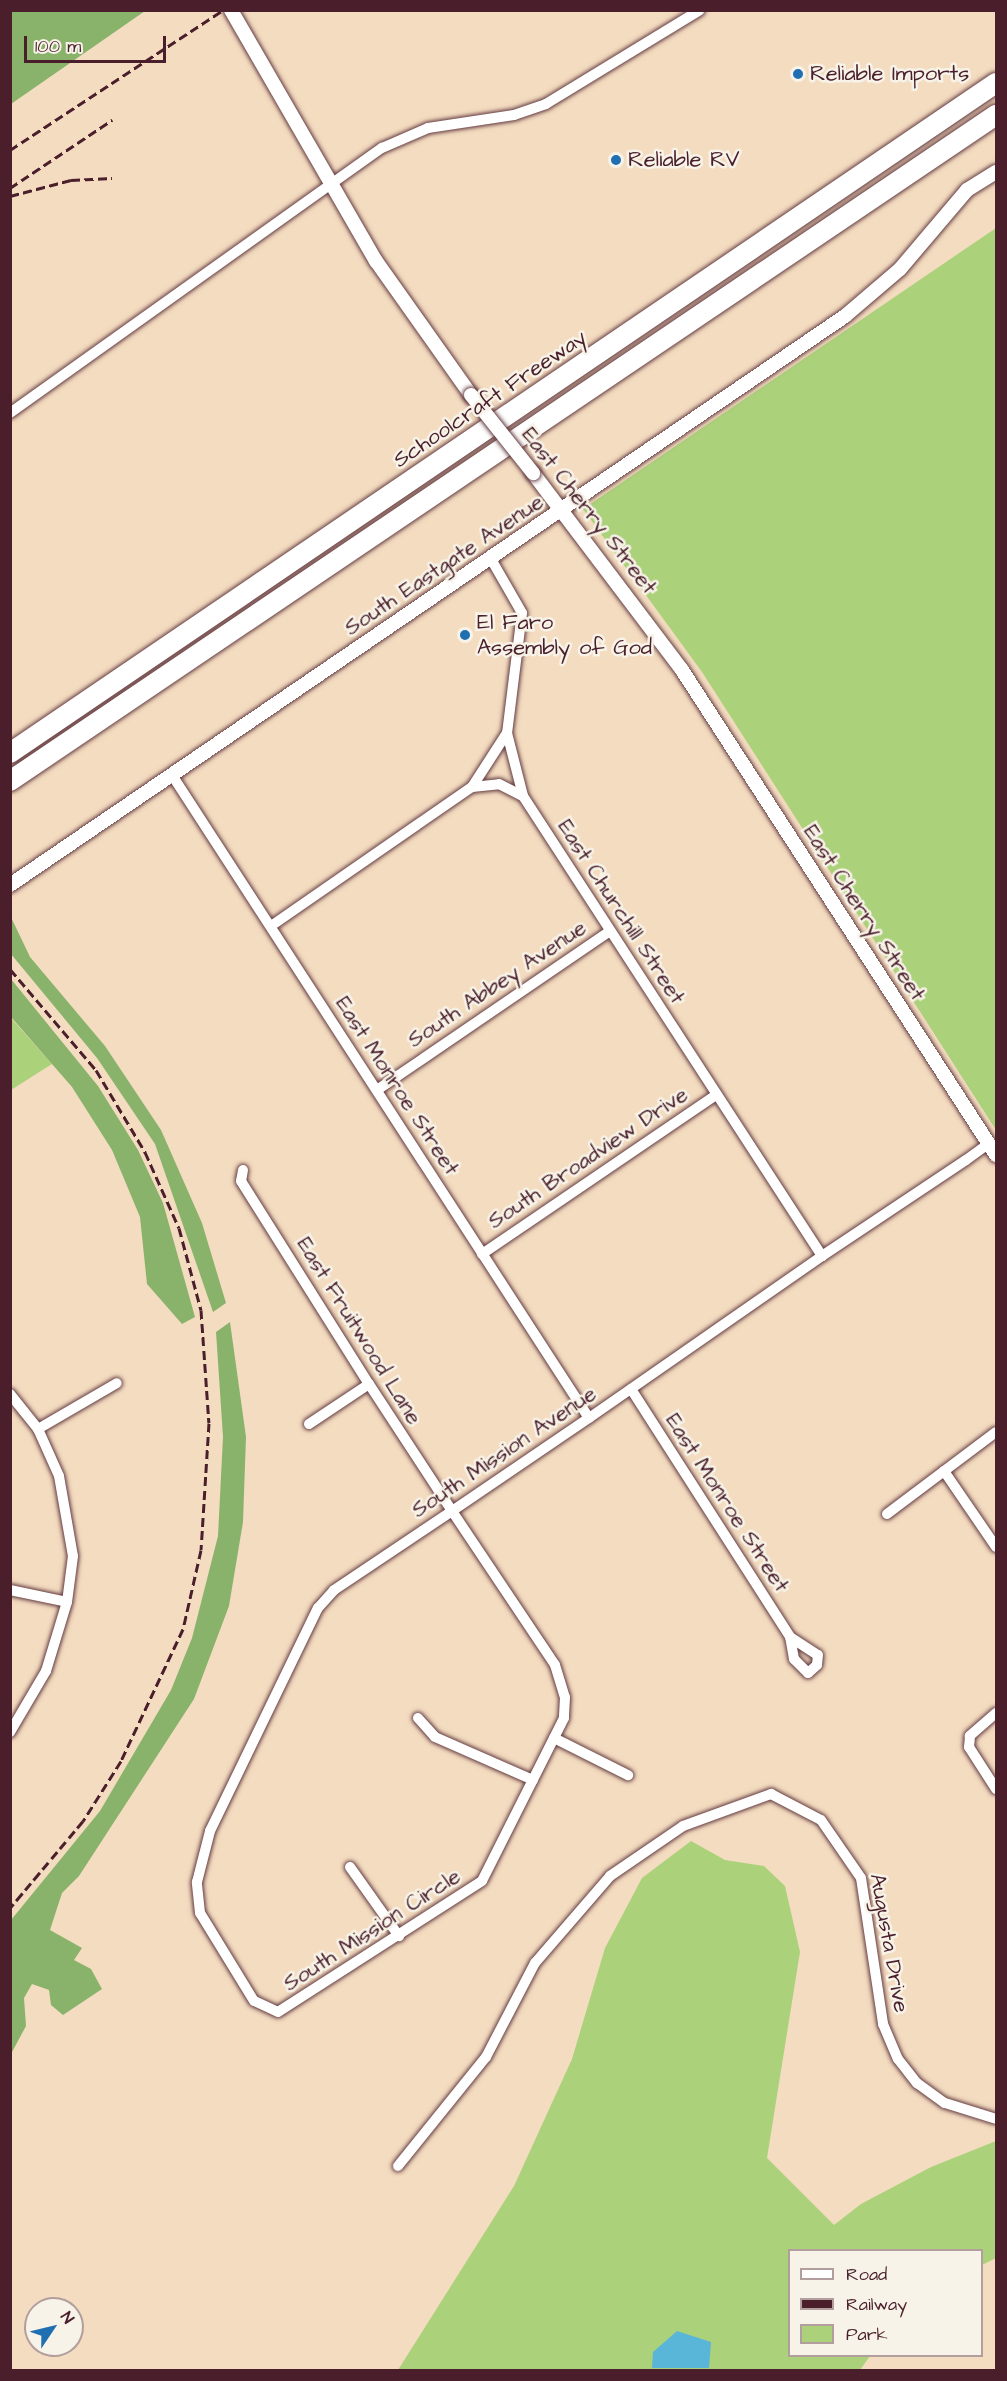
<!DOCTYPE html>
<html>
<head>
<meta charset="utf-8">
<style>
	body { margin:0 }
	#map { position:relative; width:1007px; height:2381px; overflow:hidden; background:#f4dcc0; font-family:"Architects Daughter",sans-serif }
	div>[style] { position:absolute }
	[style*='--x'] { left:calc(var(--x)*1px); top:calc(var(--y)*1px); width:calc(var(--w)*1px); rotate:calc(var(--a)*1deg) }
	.green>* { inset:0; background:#acd17b }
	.forest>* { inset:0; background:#89b36b }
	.water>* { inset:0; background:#5ab6d8 }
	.roads { filter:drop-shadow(0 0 2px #643b41) drop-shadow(0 0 2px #643b41) }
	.minor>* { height:10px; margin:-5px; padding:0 5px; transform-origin:5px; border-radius:5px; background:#fff }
	.tertiary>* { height:14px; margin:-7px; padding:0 7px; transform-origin:7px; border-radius:7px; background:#fff }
	.motorway>* { height:20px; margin:-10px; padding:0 10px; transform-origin:10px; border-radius:10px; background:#fff }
	.rail>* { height:3px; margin-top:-1.5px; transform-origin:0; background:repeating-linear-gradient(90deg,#4a1f2b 0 9px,transparent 0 13.5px) }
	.bridges { filter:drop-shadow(0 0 2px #643b41) drop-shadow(0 0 2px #643b41) }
	.tertiary-bridge>* { height:14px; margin:-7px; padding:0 7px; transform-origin:7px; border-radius:7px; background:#fff }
	.dots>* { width:16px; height:16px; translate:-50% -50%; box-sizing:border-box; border:3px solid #f7f3e8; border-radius:50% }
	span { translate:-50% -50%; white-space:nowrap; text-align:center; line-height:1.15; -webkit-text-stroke:5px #f7f3e8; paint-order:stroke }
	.poi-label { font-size:22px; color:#4a1f2b }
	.left { translate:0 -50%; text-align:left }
	.street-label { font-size:22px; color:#4a1f2b }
	.frame { position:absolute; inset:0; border:12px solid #4a1f2b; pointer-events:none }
	.legend { position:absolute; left:788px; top:2249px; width:195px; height:108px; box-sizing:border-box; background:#f7f3e8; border:2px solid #b29e9c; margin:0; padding:8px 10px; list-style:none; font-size:18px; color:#4a1f2b }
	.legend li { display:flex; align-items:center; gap:12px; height:30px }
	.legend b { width:30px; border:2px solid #b29e9c }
	.north { position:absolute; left:24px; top:2297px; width:60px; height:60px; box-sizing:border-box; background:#f7f3e8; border:2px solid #b29e9c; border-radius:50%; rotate:55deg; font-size:16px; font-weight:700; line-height:24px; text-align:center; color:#4a1f2b }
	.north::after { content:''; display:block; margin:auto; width:21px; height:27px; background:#1f6fb2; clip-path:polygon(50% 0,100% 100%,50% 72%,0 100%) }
	.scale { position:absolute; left:24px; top:36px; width:142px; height:27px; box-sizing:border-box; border:3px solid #4a1f2b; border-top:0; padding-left:8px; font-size:18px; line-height:21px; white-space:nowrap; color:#4a1f2b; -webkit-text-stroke:4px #f7f3e8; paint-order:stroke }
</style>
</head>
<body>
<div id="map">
	<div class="green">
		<i style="clip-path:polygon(996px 228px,996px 1130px,702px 672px,583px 509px)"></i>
		<i style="clip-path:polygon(10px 1017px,52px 1064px,11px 1090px,10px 1090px)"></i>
		<i style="clip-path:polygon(691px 1841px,725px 1860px,764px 1866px,785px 1886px,800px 1952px,767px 2158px,834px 2225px,861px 2204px,931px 2167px,996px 2141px,996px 2258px,982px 2265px,982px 2250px,790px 2250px,790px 2356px,870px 2356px,860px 2370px,398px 2370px,514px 2186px,572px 2059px,605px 1948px,642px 1878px)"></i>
	</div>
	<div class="forest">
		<i style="clip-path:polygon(11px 10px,145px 10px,145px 11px,11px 104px)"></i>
		<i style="clip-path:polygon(10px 915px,30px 957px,105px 1046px,161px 1130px,202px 1223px,226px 1303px,213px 1312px,155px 1144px,97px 1058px,11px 954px)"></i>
		<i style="clip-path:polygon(11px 979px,98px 1086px,138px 1150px,163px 1203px,195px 1317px,182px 1324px,147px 1284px,140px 1217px,112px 1150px,72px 1087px,11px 1017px)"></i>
		<i style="clip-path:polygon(230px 1322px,246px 1437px,243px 1522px,229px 1606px,194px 1699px,79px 1876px,62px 1893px,50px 1930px,82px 1948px,74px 1960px,91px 1969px,102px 1989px,63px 2015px,51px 2005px,49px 1990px,32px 1984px,24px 1998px,26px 2026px,11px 2054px,11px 1920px,100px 1811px,171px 1690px,192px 1638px,218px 1536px,223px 1437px,216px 1332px)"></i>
	</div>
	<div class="water">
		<i style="clip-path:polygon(677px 2331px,711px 2342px,709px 2368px,652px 2368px,653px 2352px)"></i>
	</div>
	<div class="roads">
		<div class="minor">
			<i style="--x:10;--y:413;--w:457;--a:-35.5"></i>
			<i style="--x:382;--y:148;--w:50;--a:-23.5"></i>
			<i style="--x:428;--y:128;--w:87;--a:-8.6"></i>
			<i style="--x:514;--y:115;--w:34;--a:-19"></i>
			<i style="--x:546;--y:104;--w:180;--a:-31.4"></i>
			<i style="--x:491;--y:559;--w:62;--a:60.1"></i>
			<i style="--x:522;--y:613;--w:121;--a:97.1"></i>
			<i style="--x:507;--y:733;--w:65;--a:75.7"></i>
			<i style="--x:523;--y:796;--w:549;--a:56.98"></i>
			<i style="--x:172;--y:775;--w:766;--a:57.04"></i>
			<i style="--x:472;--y:787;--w:27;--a:-6"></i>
			<i style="--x:499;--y:784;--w:27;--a:27"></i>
			<i style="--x:271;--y:926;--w:244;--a:-34.7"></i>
			<i style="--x:472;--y:787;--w:64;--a:-57.1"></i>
			<i style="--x:377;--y:1090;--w:281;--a:-34.3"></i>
			<i style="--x:243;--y:1170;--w:11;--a:100"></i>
			<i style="--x:241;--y:1181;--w:240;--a:57.8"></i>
			<i style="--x:369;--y:1384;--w:152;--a:56.8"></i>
			<i style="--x:452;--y:1511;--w:185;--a:56.2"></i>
			<i style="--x:555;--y:1665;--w:34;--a:73"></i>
			<i style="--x:565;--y:1697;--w:21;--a:93"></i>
			<i style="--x:564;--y:1718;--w:182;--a:116.7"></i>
			<i style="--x:482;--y:1881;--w:242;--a:147.3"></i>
			<i style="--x:278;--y:2012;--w:26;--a:-155"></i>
			<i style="--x:254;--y:2001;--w:103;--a:-121.5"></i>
			<i style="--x:200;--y:1913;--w:31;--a:-96"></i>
			<i style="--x:197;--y:1882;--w:53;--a:-75.7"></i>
			<i style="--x:210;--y:1831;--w:248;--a:-64.2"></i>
			<i style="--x:318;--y:1608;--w:24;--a:-48"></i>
			<i style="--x:334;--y:1590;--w:142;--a:-33.8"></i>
			<i style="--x:452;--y:1511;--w:166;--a:-34.2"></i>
			<i style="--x:589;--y:1418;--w:284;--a:-34.8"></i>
			<i style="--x:822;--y:1256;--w:173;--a:-33.7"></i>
			<i style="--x:966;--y:1160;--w:29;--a:-36"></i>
			<i style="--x:482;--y:1254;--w:283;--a:-34.2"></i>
			<i style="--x:631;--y:1389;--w:295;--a:57.3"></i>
			<i style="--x:790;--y:1637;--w:33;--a:33"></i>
			<i style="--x:818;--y:1655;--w:10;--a:96"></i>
			<i style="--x:817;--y:1665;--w:12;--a:138"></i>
			<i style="--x:808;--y:1673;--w:20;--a:-135"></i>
			<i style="--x:794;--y:1659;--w:22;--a:-100"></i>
			<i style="--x:10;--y:1394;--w:45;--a:51.3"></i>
			<i style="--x:38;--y:1429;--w:51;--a:65.9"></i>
			<i style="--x:59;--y:1476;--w:81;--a:80.1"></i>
			<i style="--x:73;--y:1556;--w:46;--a:97.4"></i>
			<i style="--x:67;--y:1602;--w:72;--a:106.9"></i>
			<i style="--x:46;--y:1671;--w:71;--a:120.5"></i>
			<i style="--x:309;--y:1424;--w:72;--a:-33.7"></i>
			<i style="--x:38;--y:1429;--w:91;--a:-30.2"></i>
			<i style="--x:944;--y:1471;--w:92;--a:55.6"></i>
			<i style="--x:887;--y:1514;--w:136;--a:-37"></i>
			<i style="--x:10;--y:1590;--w:58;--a:11.9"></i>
			<i style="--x:996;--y:1713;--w:35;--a:139"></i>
			<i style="--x:970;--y:1736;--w:11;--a:95"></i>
			<i style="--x:969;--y:1747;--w:50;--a:57.3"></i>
			<i style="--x:418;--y:1718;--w:25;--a:48"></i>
			<i style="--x:435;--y:1737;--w:107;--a:23.7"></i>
			<i style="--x:554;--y:1738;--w:83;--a:26.6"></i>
			<i style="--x:350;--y:1867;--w:85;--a:54.6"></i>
			<i style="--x:398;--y:2166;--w:140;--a:-51.1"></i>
			<i style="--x:486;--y:2057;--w:106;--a:-62.5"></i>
			<i style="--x:535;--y:1963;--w:115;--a:-49.2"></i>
			<i style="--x:610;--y:1876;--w:88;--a:-34.4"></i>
			<i style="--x:683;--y:1826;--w:94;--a:-20"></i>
			<i style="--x:771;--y:1794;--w:56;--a:27.5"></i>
			<i style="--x:821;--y:1820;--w:70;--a:55.4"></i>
			<i style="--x:861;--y:1878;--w:148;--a:81.4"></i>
			<i style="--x:883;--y:2024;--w:38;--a:67"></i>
			<i style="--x:898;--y:2059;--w:31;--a:52"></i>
			<i style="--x:917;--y:2083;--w:34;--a:36"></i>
			<i style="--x:945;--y:2103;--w:53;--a:17.4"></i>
		</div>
		<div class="tertiary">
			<i style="--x:231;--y:10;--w:290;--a:60"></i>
			<i style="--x:376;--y:261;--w:164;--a:54.7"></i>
			<i style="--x:533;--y:473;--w:247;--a:52.9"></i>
			<i style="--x:682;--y:670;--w:578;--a:57.08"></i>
			<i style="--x:10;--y:885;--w:1010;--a:-34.27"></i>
			<i style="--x:845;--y:316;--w:72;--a:-40.5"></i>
			<i style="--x:900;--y:269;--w:104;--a:-49.7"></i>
			<i style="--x:967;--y:190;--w:34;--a:-32"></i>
		</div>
		<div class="motorway">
			<i style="--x:10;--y:753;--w:1192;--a:-34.2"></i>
			<i style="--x:10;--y:781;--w:1190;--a:-34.04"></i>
		</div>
	</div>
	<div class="rail">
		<i style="--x:10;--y:150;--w:255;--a:-33.3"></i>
		<i style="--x:10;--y:188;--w:123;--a:-33.7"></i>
		<i style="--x:10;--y:196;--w:63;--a:-14.7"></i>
		<i style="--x:71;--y:180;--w:41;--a:-2.8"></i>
		<i style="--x:10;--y:969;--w:133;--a:49.6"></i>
		<i style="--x:96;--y:1070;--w:96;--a:59.1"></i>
		<i style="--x:145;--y:1152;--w:83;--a:65.9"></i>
		<i style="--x:179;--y:1228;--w:85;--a:75"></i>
		<i style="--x:201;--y:1310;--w:113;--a:86"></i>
		<i style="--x:209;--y:1423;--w:127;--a:93.6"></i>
		<i style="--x:201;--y:1550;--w:81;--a:102.8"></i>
		<i style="--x:183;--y:1629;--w:146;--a:115.2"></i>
		<i style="--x:121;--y:1761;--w:71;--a:122.3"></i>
		<i style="--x:83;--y:1821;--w:114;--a:130"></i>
	</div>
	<div class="bridges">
		<div class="tertiary-bridge">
			<i style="--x:471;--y:395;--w:100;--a:51.5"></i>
		</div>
	</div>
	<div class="dots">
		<i style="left:798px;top:74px;background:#1f6fb2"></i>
		<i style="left:616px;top:160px;background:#1f6fb2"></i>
		<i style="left:465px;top:635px;background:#1f6fb2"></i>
	</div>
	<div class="poi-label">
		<span class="left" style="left:810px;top:74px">Reliable Imports</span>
		<span class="left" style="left:628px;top:160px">Reliable RV</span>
		<span class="left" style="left:477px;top:635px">El Faro<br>Assembly of God</span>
	</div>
	<div class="street-label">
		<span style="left:490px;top:399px;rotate:-34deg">Schoolcraft Freeway</span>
		<span style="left:589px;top:511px;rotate:52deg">East Cherry Street</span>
		<span style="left:444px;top:565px;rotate:-34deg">South Eastgate Avenue</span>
		<span style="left:621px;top:912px;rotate:57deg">East Churchill Street</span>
		<span style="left:864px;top:913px;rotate:57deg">East Cherry Street</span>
		<span style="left:497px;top:984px;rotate:-34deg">South Abbey Avenue</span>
		<span style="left:397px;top:1086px;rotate:57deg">East Monroe Street</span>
		<span style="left:588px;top:1158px;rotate:-34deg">South Broadview Drive</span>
		<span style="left:359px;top:1331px;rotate:58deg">East Fruitwood Lane</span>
		<span style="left:504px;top:1452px;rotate:-34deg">South Mission Avenue</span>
		<span style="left:727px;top:1503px;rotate:57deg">East Monroe Street</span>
		<span style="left:372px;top:1930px;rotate:-33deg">South Mission Circle</span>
		<span style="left:889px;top:1943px;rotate:80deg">Augusta Drive</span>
	</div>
	<div class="frame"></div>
	<ul class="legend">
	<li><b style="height:8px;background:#fff"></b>Road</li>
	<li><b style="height:8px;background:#4a1f2b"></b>Railway</li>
	<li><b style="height:16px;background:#acd17b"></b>Park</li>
	</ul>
	<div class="north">N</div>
	<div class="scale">100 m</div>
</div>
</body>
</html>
